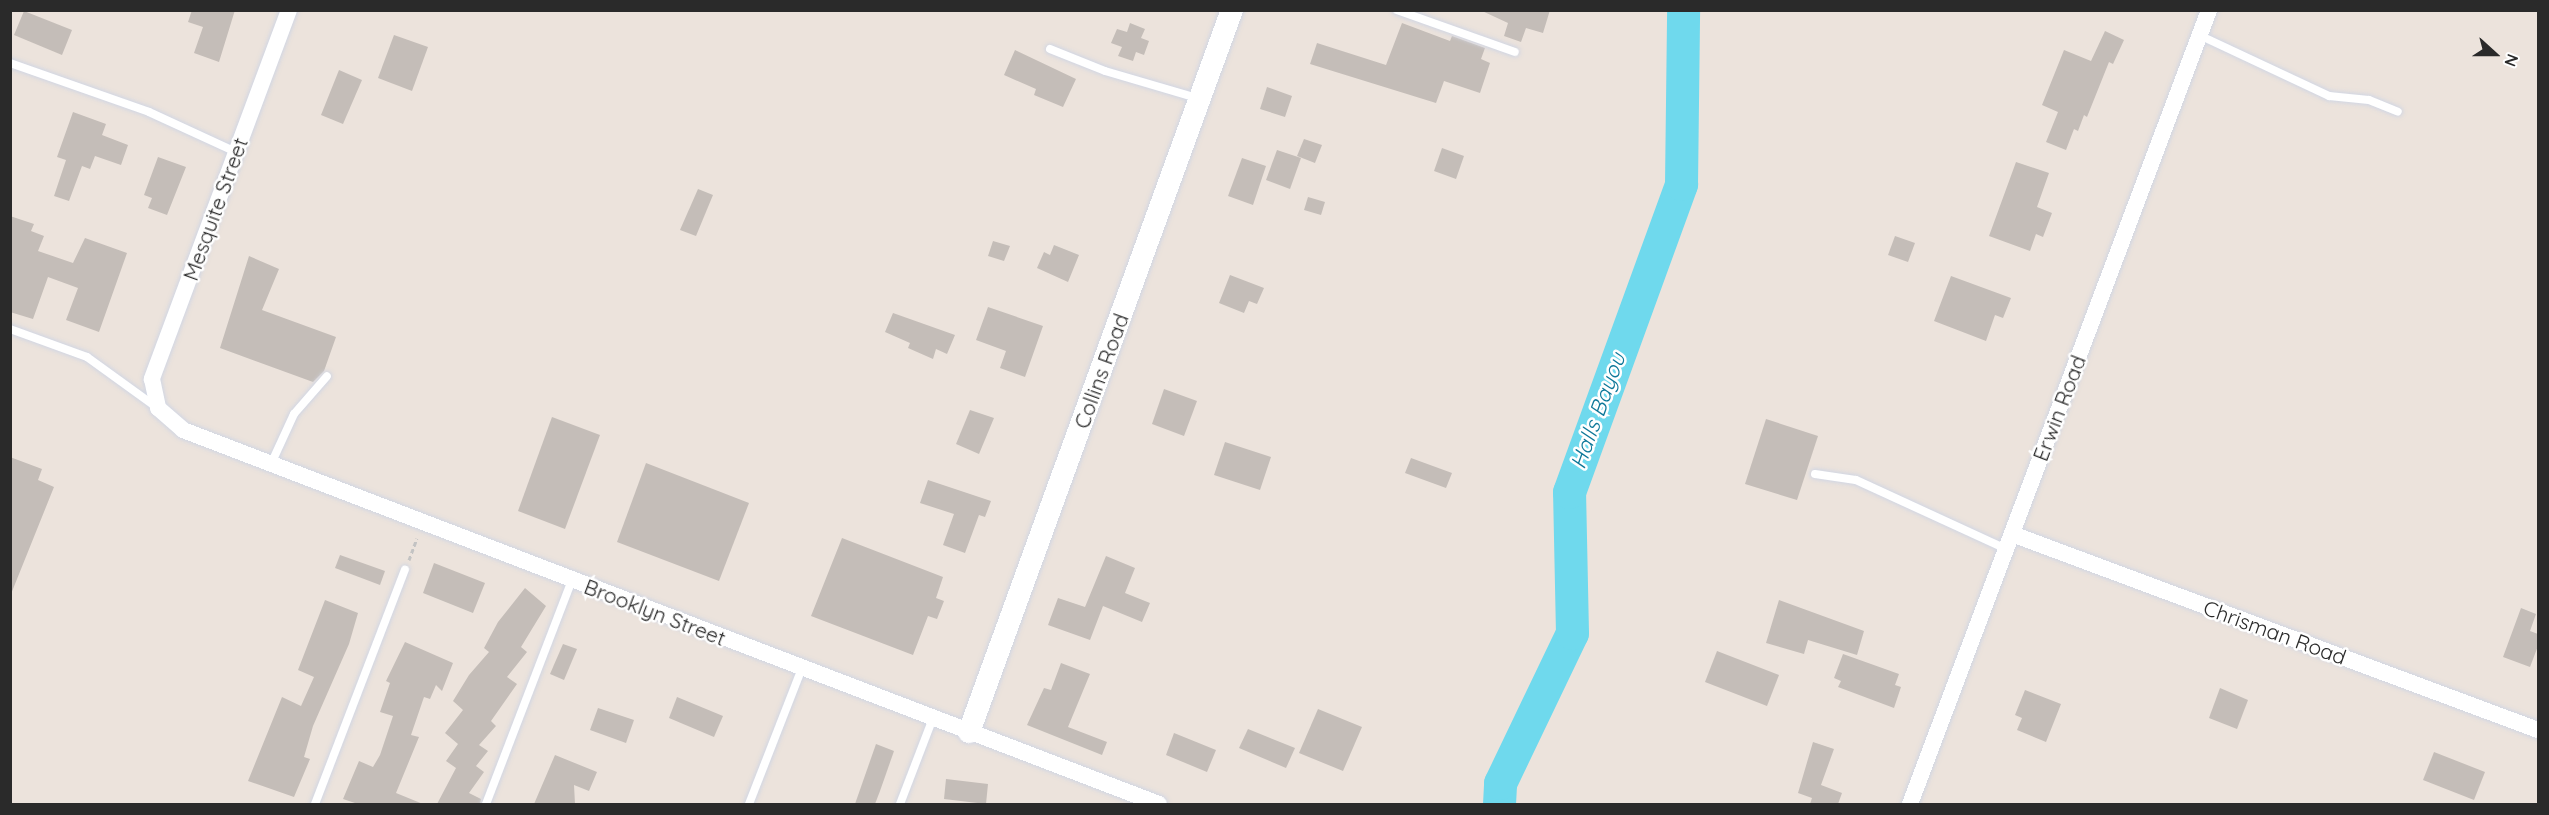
<!DOCTYPE html>
<html>
<head>
<meta charset="utf-8">
<style>
	body { margin:0 }
	#map { position:relative; width:2549px; height:815px; overflow:hidden; background:#ece3dc; font-family:Quicksand,sans-serif }
	div>[style] { position:absolute }
	[style*='--x'] { left:calc(var(--x)*1px); top:calc(var(--y)*1px); width:calc(var(--w)*1px); rotate:calc(var(--a)*1deg) }
	.river>* { height:33px; margin:-16.5px; padding:0 16.5px; transform-origin:16.5px; border-radius:16.5px; background:#6fd9ed }
	.building>* { inset:0; background:#c4bdb8 }
	.path>* { height:3px; margin-top:-1.5px; transform-origin:0; background:repeating-linear-gradient(90deg,#c3c3c3 0 4.5px,transparent 0 7.5px) }
	.roads { filter:drop-shadow(0 0 2px #d1d6e3) drop-shadow(0 0 2px #d1d6e3) }
	.lane>* { height:8px; margin:-4px; padding:0 4px; transform-origin:4px; border-radius:4px; background:#fff }
	.street>* { height:16px; margin:-8px; padding:0 8px; transform-origin:8px; border-radius:8px; background:#fff }
	.secondary>* { height:22px; margin:-11px; padding:0 11px; transform-origin:11px; border-radius:11px; background:#fff }
	span { translate:-50% -50%; white-space:nowrap; text-align:center; line-height:1.15; -webkit-text-stroke:5px #fff; paint-order:stroke }
	.street-label { font-size:21px; color:#2a2a2a }
	.water-label { font-size:22px; color:#0e7899; font-style:italic }
	.frame { position:absolute; inset:0; border:12px solid #2a2a2a; pointer-events:none }
	.north { position:absolute; left:2465px; top:24px; width:60px; height:60px; -webkit-text-stroke:4px #fff; paint-order:stroke; rotate:111deg; font-size:16px; font-weight:700; line-height:24px; text-align:center; color:#2a2a2a }
	.north::after { content:''; display:block; margin:auto; width:21px; height:27px; background:#2a2a2a; clip-path:polygon(50% 0,100% 100%,50% 72%,0 100%) }
</style>
</head>
<body>
<div id="map">
	<div class="river">
		<i style="--x:1499;--y:804;--w:21;--a:-87"></i>
		<i style="--x:1500;--y:783;--w:166;--a:-64.4"></i>
		<i style="--x:1572;--y:633;--w:141;--a:-91.2"></i>
		<i style="--x:1569;--y:492;--w:328;--a:-70"></i>
		<i style="--x:1681;--y:184;--w:174;--a:-89.3"></i>
	</div>
	<div class="building">
		<i style="clip-path:polygon(192px 10px,235px 10px,219px 62px,194px 53px,203px 27px,188px 22px)"></i>
		<i style="clip-path:polygon(1480px 10px,1550px 10px,1543px 33px,1526px 28px,1521px 42px,1504px 36px,1508px 23px)"></i>
		<i style="clip-path:polygon(24px 11px,72px 30px,62px 55px,14px 35px)"></i>
		<i style="clip-path:polygon(1130px 23px,1145px 29px,1141px 38px,1149px 41px,1144px 55px,1136px 52px,1133px 61px,1118px 56px,1122px 47px,1111px 43px,1117px 29px,1127px 32px)"></i>
		<i style="clip-path:polygon(1402px 23px,1450px 41px,1452px 36px,1485px 48px,1481px 59px,1490px 63px,1480px 93px,1444px 81px,1436px 103px,1310px 64px,1317px 43px,1386px 65px)"></i>
		<i style="clip-path:polygon(2105px 31px,2124px 40px,2113px 64px,2109px 62px,2087px 117px,2084px 115px,2078px 131px,2074px 129px,2066px 150px,2046px 142px,2058px 112px,2042px 105px,2064px 50px,2091px 61px)"></i>
		<i style="clip-path:polygon(394px 35px,428px 47px,412px 91px,378px 78px)"></i>
		<i style="clip-path:polygon(1015px 50px,1076px 79px,1063px 107px,1034px 95px,1036px 89px,1004px 75px)"></i>
		<i style="clip-path:polygon(339px 70px,362px 80px,343px 124px,321px 115px)"></i>
		<i style="clip-path:polygon(1267px 87px,1292px 96px,1285px 117px,1260px 109px)"></i>
		<i style="clip-path:polygon(73px 112px,106px 124px,102px 135px,128px 145px,121px 165px,95px 156px,90px 169px,82px 166px,69px 201px,54px 196px,66px 160px,57px 157px)"></i>
		<i style="clip-path:polygon(1304px 139px,1322px 145px,1315px 163px,1297px 156px)"></i>
		<i style="clip-path:polygon(1442px 148px,1464px 156px,1456px 179px,1434px 171px)"></i>
		<i style="clip-path:polygon(1277px 150px,1301px 158px,1290px 189px,1266px 180px)"></i>
		<i style="clip-path:polygon(158px 157px,186px 167px,167px 215px,148px 208px,152px 198px,144px 195px)"></i>
		<i style="clip-path:polygon(1242px 158px,1266px 166px,1253px 205px,1228px 196px)"></i>
		<i style="clip-path:polygon(2016px 162px,2049px 173px,2037px 207px,2052px 213px,2043px 237px,2036px 234px,2030px 251px,1989px 236px)"></i>
		<i style="clip-path:polygon(698px 189px,713px 195px,696px 236px,680px 230px)"></i>
		<i style="clip-path:polygon(1308px 197px,1325px 202px,1321px 215px,1304px 210px)"></i>
		<i style="clip-path:polygon(10px 216px,34px 224px,31px 231px,44px 236px,38px 251px,73px 263px,85px 238px,127px 253px,99px 332px,66px 320px,78px 288px,48px 277px,33px 319px,10px 312px)"></i>
		<i style="clip-path:polygon(1895px 236px,1915px 243px,1908px 262px,1888px 255px)"></i>
		<i style="clip-path:polygon(993px 241px,1010px 246px,1004px 261px,988px 256px)"></i>
		<i style="clip-path:polygon(1054px 245px,1079px 255px,1068px 282px,1037px 268px,1044px 252px,1050px 255px)"></i>
		<i style="clip-path:polygon(249px 256px,279px 269px,262px 310px,336px 337px,324px 371px,313px 382px,220px 348px)"></i>
		<i style="clip-path:polygon(1230px 275px,1264px 288px,1257px 304px,1249px 301px,1244px 313px,1219px 303px)"></i>
		<i style="clip-path:polygon(1951px 276px,2011px 298px,2003px 318px,1995px 315px,1986px 341px,1934px 321px)"></i>
		<i style="clip-path:polygon(988px 307px,1043px 326px,1025px 377px,1000px 368px,1006px 351px,976px 340px)"></i>
		<i style="clip-path:polygon(893px 313px,955px 335px,947px 354px,936px 349px,933px 359px,908px 348px,910px 343px,885px 332px)"></i>
		<i style="clip-path:polygon(1164px 389px,1197px 401px,1184px 436px,1152px 424px)"></i>
		<i style="clip-path:polygon(970px 410px,994px 418px,979px 454px,956px 444px)"></i>
		<i style="clip-path:polygon(552px 417px,600px 435px,565px 529px,518px 511px)"></i>
		<i style="clip-path:polygon(1766px 419px,1818px 436px,1797px 500px,1745px 484px)"></i>
		<i style="clip-path:polygon(1225px 442px,1271px 457px,1260px 490px,1214px 475px)"></i>
		<i style="clip-path:polygon(10px 457px,42px 469px,38px 480px,54px 487px,11px 594px)"></i>
		<i style="clip-path:polygon(1411px 458px,1452px 473px,1446px 488px,1405px 473px)"></i>
		<i style="clip-path:polygon(646px 463px,749px 503px,719px 581px,617px 542px)"></i>
		<i style="clip-path:polygon(928px 480px,991px 501px,985px 517px,979px 515px,965px 553px,943px 545px,954px 514px,920px 503px)"></i>
		<i style="clip-path:polygon(842px 538px,943px 577px,936px 598px,944px 601px,937px 619px,928px 616px,913px 655px,811px 616px)"></i>
		<i style="clip-path:polygon(340px 555px,385px 571px,380px 585px,335px 568px)"></i>
		<i style="clip-path:polygon(1106px 556px,1135px 568px,1125px 593px,1150px 603px,1142px 622px,1103px 606px,1090px 640px,1048px 625px,1058px 598px,1085px 607px)"></i>
		<i style="clip-path:polygon(434px 563px,485px 583px,473px 613px,423px 593px)"></i>
		<i style="clip-path:polygon(525px 588px,546px 606px,521px 647px,527px 652px,507px 677px,517px 684px,491px 721px,496px 726px,479px 745px,488px 751px,476px 766px,484px 772px,469px 793px,481px 799px,480px 804px,437px 804px,456px 768px,446px 761px,458px 744px,445px 733px,463px 710px,453px 701px,469px 675px,489px 652px,484px 648px,498px 622px)"></i>
		<i style="clip-path:polygon(325px 600px,358px 613px,349px 644px,313px 726px,304px 757px,310px 759px,294px 797px,248px 781px,282px 697px,301px 706px,314px 677px,298px 670px)"></i>
		<i style="clip-path:polygon(1779px 600px,1864px 631px,1857px 655px,1808px 640px,1804px 654px,1766px 643px)"></i>
		<i style="clip-path:polygon(2521px 608px,2536px 614px,2530px 631px,2538px 634px,2538px 646px,2530px 667px,2503px 657px)"></i>
		<i style="clip-path:polygon(405px 642px,453px 663px,442px 691px,436px 685px,430px 699px,424px 697px,411px 735px,419px 737px,396px 793px,423px 804px,358px 804px,343px 799px,359px 761px,373px 767px,380px 755px,393px 716px,380px 712px,390px 683px,386px 681px)"></i>
		<i style="clip-path:polygon(563px 644px,577px 649px,564px 680px,550px 674px)"></i>
		<i style="clip-path:polygon(1717px 651px,1779px 675px,1767px 706px,1705px 682px)"></i>
		<i style="clip-path:polygon(1843px 654px,1899px 674px,1895px 685px,1901px 687px,1894px 708px,1838px 687px,1841px 681px,1834px 678px)"></i>
		<i style="clip-path:polygon(1061px 663px,1090px 674px,1068px 727px,1107px 742px,1102px 755px,1027px 725px,1044px 688px,1051px 690px)"></i>
		<i style="clip-path:polygon(2220px 688px,2248px 700px,2237px 729px,2209px 718px)"></i>
		<i style="clip-path:polygon(2025px 690px,2061px 704px,2046px 742px,2017px 730px,2022px 718px,2015px 715px)"></i>
		<i style="clip-path:polygon(677px 697px,723px 716px,714px 737px,669px 718px)"></i>
		<i style="clip-path:polygon(598px 708px,634px 720px,626px 743px,590px 730px)"></i>
		<i style="clip-path:polygon(1318px 709px,1362px 727px,1343px 771px,1299px 753px)"></i>
		<i style="clip-path:polygon(1248px 729px,1295px 748px,1286px 768px,1239px 748px)"></i>
		<i style="clip-path:polygon(1174px 733px,1216px 750px,1207px 772px,1166px 755px)"></i>
		<i style="clip-path:polygon(1813px 742px,1834px 749px,1821px 785px,1842px 793px,1838px 804px,1810px 804px,1812px 798px,1798px 793px)"></i>
		<i style="clip-path:polygon(876px 744px,894px 751px,880px 791px,875px 804px,855px 804px)"></i>
		<i style="clip-path:polygon(2434px 752px,2485px 772px,2474px 800px,2423px 780px)"></i>
		<i style="clip-path:polygon(555px 755px,597px 772px,589px 791px,574px 785px,575px 804px,534px 804px)"></i>
		<i style="clip-path:polygon(946px 779px,988px 784px,986px 804px,944px 799px)"></i>
	</div>
	<div class="path">
		<i style="--x:409;--y:560;--w:23;--a:-70"></i>
	</div>
	<div class="roads">
		<div class="lane">
			<i style="--x:1397;--y:10;--w:125;--a:19.6"></i>
			<i style="--x:2199;--y:35;--w:144;--a:25.1"></i>
			<i style="--x:2329;--y:96;--w:40;--a:5.7"></i>
			<i style="--x:2369;--y:100;--w:31;--a:22"></i>
			<i style="--x:1050;--y:49;--w:59;--a:21.8"></i>
			<i style="--x:1105;--y:71;--w:99;--a:16.4"></i>
			<i style="--x:10;--y:63;--w:147;--a:19.4"></i>
			<i style="--x:149;--y:112;--w:96;--a:24.7"></i>
			<i style="--x:10;--y:329;--w:82;--a:20"></i>
			<i style="--x:87;--y:357;--w:84;--a:35.8"></i>
			<i style="--x:271;--y:464;--w:55;--a:-65.3"></i>
			<i style="--x:294;--y:414;--w:50;--a:-49"></i>
			<i style="--x:1815;--y:474;--w:41;--a:8.3"></i>
			<i style="--x:1856;--y:480;--w:165;--a:24.7"></i>
			<i style="--x:315;--y:804;--w:251;--a:-69"></i>
			<i style="--x:486;--y:804;--w:240;--a:-69"></i>
			<i style="--x:749;--y:804;--w:146;--a:-68.7"></i>
			<i style="--x:900;--y:804;--w:92;--a:-69"></i>
		</div>
		<div class="street">
			<i style="--x:289;--y:10;--w:394;--a:110.4"></i>
			<i style="--x:152;--y:379;--w:30;--a:78"></i>
			<i style="--x:158;--y:408;--w:33;--a:41"></i>
			<i style="--x:183;--y:430;--w:1045;--a:20.97"></i>
			<i style="--x:2012;--y:534;--w:561;--a:20.44"></i>
			<i style="--x:1910;--y:804;--w:848;--a:-69.36"></i>
		</div>
		<div class="secondary">
			<i style="--x:969;--y:732;--w:768;--a:-69.99"></i>
		</div>
	</div>
	<div class="street-label">
		<span style="left:215px;top:209px;rotate:-70deg">Mesquite Street</span>
		<span style="left:1101px;top:371px;rotate:-70deg">Collins Road</span>
		<span style="left:2059px;top:408px;rotate:-69deg">Erwin Road</span>
		<span style="left:655px;top:612px;rotate:21deg">Brooklyn Street</span>
		<span style="left:2275px;top:632px;rotate:20deg">Chrisman Road</span>
	</div>
	<div class="water-label">
		<span style="left:1598px;top:411px;rotate:-70deg">Halls Bayou</span>
	</div>
	<div class="frame"></div>
	<div class="north">N</div>
</div>
</body>
</html>
